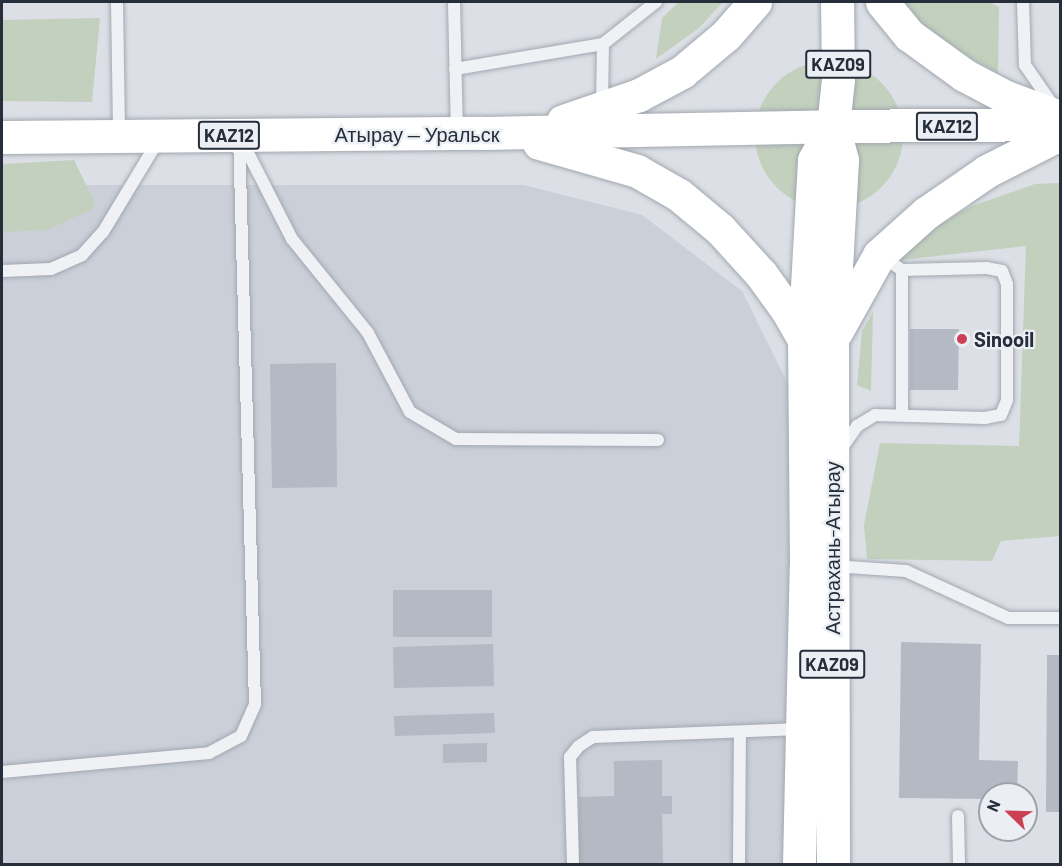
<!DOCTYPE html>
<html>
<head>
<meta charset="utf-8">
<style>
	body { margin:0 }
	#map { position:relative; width:1062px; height:866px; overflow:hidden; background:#dce0e6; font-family:Barlow,sans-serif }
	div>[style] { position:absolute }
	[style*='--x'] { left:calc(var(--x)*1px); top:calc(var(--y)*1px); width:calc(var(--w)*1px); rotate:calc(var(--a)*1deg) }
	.built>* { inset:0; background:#cacfd8 }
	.green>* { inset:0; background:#c2d0bd }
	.round { border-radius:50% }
	.building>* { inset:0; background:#b4b9c3 }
	.roads { filter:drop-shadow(0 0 2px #a2a7b0) drop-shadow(0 0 2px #a2a7b0) }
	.lane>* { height:12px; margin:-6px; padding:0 6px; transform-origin:6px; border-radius:6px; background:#eff1f5 }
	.primary>* { height:33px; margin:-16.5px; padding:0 16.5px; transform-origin:16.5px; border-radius:16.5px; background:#fff }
	.highway>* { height:33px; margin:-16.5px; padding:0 16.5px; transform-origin:16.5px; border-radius:16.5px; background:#fff }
	.dots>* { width:16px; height:16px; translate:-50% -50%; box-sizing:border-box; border:3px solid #ebeff4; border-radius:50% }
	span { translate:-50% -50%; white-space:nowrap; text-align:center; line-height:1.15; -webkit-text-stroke:4.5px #ebeff4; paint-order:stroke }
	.shield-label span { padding:2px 4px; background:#ebeff4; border:2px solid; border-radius:4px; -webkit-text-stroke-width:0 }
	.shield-label { font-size:18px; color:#262e3c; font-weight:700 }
	.street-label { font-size:20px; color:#262e3c }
	.poi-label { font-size:20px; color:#262e3c; font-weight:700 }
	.left { translate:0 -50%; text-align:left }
	.frame { position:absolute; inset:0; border:3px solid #262e3c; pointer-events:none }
	.north { position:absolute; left:978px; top:782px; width:60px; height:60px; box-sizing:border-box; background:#ebeff4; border:2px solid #9ca2aa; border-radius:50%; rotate:293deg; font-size:16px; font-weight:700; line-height:24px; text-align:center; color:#262e3c }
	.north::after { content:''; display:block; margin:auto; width:21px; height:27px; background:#cc4053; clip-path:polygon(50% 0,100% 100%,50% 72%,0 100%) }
</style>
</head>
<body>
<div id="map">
	<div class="built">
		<i style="clip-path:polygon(2px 185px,524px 185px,642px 215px,742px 291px,796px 400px,785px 864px,2px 864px)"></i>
	</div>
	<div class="green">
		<i style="clip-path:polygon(679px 2px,723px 2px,699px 28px,656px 59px,662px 18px)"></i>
		<i style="clip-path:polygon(900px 2px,989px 2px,999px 7px,998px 74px,929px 35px)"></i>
		<i style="clip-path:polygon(100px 18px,92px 102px,2px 101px,2px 20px)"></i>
		<i class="round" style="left:755px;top:61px;width:148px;height:148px"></i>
		<i style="clip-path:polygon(74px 160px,94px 201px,93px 209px,46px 230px,2px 232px,2px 164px)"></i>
		<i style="clip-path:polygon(1060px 183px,1060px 536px,1001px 541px,992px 561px,867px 559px,864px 525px,880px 443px,1019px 446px,1026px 246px,901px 260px,916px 236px,972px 206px,1035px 184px)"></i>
		<i style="clip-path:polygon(873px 312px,871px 391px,857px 385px,862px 331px)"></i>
	</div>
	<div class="building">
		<i style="clip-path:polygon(910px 329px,959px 329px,958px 390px,910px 390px)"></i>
		<i style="clip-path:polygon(336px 363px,337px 487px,272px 488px,270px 364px)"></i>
		<i style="clip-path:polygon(393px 590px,492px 590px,492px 637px,393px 637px)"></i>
		<i style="clip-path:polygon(901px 642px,981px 644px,979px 760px,1018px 761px,1017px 794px,990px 794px,990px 799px,899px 798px)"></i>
		<i style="clip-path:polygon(493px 644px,494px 686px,394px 688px,393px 647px)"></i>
		<i style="clip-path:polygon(1047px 655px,1060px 655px,1060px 812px,1046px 812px)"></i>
		<i style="clip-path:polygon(494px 713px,495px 733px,395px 736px,394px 716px)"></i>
		<i style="clip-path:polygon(487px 743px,487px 762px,443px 763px,443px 744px)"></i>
		<i style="clip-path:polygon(662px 760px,662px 796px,672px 796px,672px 814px,662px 814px,663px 864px,579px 864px,579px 797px,614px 796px,614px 761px)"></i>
	</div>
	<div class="roads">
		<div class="lane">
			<i style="--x:117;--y:2;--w:134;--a:89.1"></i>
			<i style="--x:454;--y:2;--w:130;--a:88.7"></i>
			<i style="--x:1023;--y:2;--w:63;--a:88.2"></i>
			<i style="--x:1025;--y:65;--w:47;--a:55.3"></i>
			<i style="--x:455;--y:69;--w:150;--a:-9.6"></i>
			<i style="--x:603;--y:44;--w:68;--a:-38.4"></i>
			<i style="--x:602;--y:106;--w:62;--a:-89.1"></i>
			<i style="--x:241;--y:139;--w:112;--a:63"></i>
			<i style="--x:292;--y:239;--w:121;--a:51"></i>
			<i style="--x:368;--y:333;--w:89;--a:62"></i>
			<i style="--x:410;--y:412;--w:53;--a:30.4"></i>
			<i style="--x:456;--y:439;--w:202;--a:0.3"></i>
			<i style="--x:2;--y:271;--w:49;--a:-2.3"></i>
			<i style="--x:51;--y:269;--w:34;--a:-24"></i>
			<i style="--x:82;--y:255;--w:31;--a:-48"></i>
			<i style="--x:103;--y:232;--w:109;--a:-58.9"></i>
			<i style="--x:902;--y:415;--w:145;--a:-90"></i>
			<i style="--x:839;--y:452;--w:32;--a:-55"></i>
			<i style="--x:857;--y:426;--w:21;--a:-31"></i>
			<i style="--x:875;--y:415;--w:110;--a:1.6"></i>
			<i style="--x:985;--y:418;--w:16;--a:-11"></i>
			<i style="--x:1001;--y:415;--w:16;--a:-68"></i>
			<i style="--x:1007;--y:400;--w:116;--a:-90"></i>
			<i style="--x:1007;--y:284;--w:14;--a:-111"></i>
			<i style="--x:1002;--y:271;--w:15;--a:-169"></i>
			<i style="--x:987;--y:268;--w:85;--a:178.7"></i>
			<i style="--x:902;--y:270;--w:25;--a:-146"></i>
			<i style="--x:833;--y:566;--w:73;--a:3.9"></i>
			<i style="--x:906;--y:571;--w:112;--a:24.7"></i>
			<i style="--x:1008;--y:618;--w:52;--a:0"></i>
			<i style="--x:2;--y:772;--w:208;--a:-5.2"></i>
			<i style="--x:209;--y:753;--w:36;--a:-28"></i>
			<i style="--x:241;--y:736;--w:35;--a:-66"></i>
			<i style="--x:255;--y:704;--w:568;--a:-91.61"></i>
			<i style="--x:958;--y:816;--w:48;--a:88.8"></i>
			<i style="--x:573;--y:864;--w:107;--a:-91.6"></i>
			<i style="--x:570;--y:757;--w:14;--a:-51"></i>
			<i style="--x:579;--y:746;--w:17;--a:-33"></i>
			<i style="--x:593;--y:737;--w:208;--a:-2.2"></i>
			<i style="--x:739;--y:864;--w:131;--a:-89.6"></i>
		</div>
		<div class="primary">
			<i style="--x:833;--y:126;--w:227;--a:-0.5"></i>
		</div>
		<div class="highway">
			<i style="--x:882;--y:2;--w:43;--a:50.7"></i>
			<i style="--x:909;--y:35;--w:68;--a:36"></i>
			<i style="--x:964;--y:75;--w:47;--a:27.6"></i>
			<i style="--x:1006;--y:97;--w:58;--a:20.3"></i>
			<i style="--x:563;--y:121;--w:80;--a:-18.9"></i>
			<i style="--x:639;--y:95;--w:49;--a:-28.1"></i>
			<i style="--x:682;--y:72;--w:57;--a:-40.1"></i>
			<i style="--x:726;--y:35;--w:44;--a:-48.7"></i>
			<i style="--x:2;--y:137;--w:479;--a:-0.5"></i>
			<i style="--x:481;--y:133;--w:352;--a:-1.1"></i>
			<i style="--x:539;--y:143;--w:102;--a:15.9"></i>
			<i style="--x:637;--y:171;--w:48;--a:29.7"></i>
			<i style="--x:679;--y:195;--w:53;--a:39.7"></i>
			<i style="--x:720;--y:229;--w:61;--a:47.7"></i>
			<i style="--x:761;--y:274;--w:44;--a:54.2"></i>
			<i style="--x:787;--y:310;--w:34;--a:60"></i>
			<i style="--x:836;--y:332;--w:88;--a:-60.8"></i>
			<i style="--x:879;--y:255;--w:63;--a:-41.8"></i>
			<i style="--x:926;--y:213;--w:74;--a:-34.5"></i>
			<i style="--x:987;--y:171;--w:82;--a:-26.9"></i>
			<i style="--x:799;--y:864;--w:299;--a:-88.7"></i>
			<i style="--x:806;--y:565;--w:225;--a:-90.5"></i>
			<i style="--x:804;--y:340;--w:180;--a:-86.8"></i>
			<i style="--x:814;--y:160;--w:39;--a:-61"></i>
			<i style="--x:833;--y:864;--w:525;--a:-90.11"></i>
			<i style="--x:832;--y:339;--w:179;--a:-86.8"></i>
			<i style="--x:842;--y:160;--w:35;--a:-105"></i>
			<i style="--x:833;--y:126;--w:47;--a:-83.9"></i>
			<i style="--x:838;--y:79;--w:77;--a:-90.7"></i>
		</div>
	</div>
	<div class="dots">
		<i style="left:962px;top:339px;background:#cc4053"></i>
	</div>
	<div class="shield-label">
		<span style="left:838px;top:64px">KAZ09</span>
		<span style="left:947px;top:126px">KAZ12</span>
		<span style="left:229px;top:135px">KAZ12</span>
		<span style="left:832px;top:664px">KAZ09</span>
	</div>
	<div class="street-label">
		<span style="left:417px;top:134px">Атырау — Уральск</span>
		<span style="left:832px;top:548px;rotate:-90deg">Астрахань-Атырау</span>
	</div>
	<div class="poi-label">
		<span class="left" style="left:974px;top:339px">Sinooil</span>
	</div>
	<div class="frame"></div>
	<div class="north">N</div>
</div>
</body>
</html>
